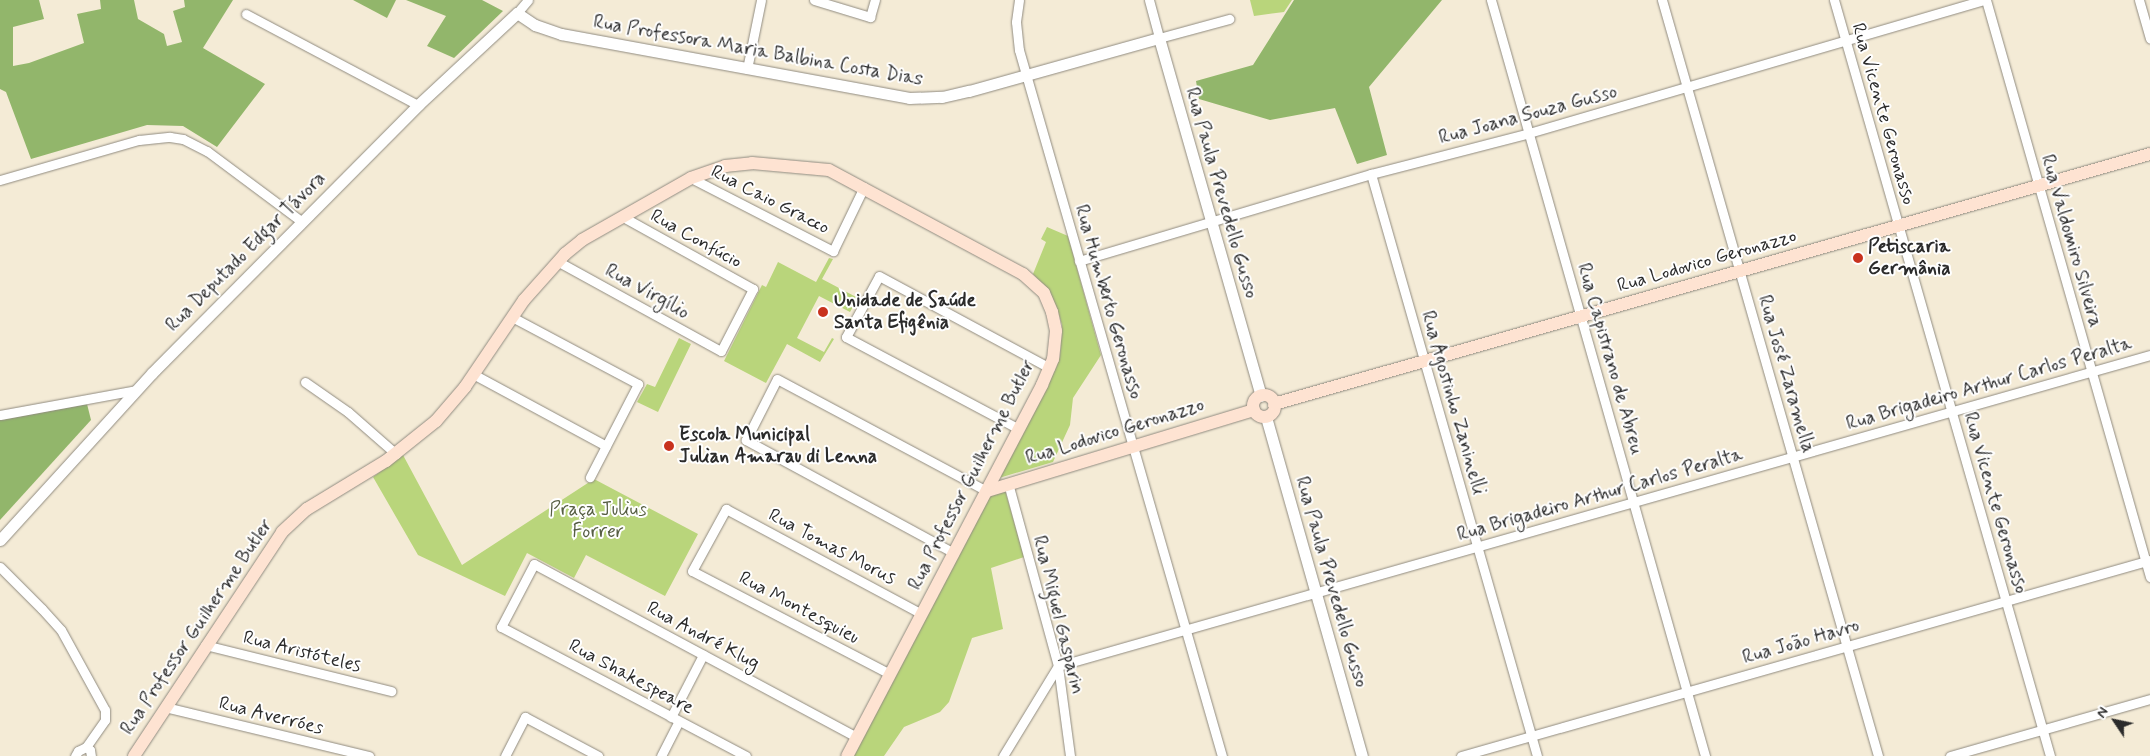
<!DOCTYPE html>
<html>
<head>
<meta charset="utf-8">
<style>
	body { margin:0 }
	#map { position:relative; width:2150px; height:756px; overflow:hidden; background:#f4ebd6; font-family:Mynerve,sans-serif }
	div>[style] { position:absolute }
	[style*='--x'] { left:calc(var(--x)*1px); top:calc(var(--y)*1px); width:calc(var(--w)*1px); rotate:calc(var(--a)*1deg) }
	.green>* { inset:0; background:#b9d57b }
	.forest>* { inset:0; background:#92b66b }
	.roads { filter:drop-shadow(0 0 1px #908b80) drop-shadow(0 0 1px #908b80) }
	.minor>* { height:9px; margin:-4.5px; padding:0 4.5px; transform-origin:4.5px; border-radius:4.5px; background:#fff }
	.tertiary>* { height:11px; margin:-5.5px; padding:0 5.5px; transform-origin:5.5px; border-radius:5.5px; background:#fff }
	.secondary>* { height:12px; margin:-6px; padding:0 6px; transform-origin:6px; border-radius:6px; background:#fee3d2 }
	.secondary>.ring { margin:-6px; padding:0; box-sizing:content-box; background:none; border:12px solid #fee3d2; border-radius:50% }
	.dots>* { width:14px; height:14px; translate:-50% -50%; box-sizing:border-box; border:2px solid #fff; border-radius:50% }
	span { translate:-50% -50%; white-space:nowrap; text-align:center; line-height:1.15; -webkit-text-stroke:4px #fff; paint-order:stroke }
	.street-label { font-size:19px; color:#2b2b2b }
	.poi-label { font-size:19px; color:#2b2b2b; font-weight:700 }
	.left { translate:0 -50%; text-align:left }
	.park-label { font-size:19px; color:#565e43 }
	.north { position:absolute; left:2090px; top:696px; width:50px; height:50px; -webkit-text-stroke:4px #fff; paint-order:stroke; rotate:304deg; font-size:14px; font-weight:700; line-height:20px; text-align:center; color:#2b2b2b }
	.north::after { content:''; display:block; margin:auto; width:18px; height:22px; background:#2b2b2b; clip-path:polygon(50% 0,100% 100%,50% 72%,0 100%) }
</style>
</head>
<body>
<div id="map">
	<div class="green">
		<i style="clip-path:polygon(1250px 0,1292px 0,1284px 12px,1254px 16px)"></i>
		<i style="clip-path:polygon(1047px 227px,1068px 236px,1101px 355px,1073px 398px,1070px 425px,1053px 462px,999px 478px,1056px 368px,1060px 356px,1062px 325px,1059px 315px,1048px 291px,1033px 274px,1046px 242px,1041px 239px)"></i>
		<i style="clip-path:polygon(829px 258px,833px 259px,822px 279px,858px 298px,850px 312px,819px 296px,797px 338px,824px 352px,832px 338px,834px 339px,820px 362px,787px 344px,766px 383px,724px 361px,762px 285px,766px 287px,778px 262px,816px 282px)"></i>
		<i style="clip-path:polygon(679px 338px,691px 344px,658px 412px,637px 402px,647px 384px,655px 387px)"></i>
		<i style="clip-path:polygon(403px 455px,462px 565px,594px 479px,698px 534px,665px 596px,586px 555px,574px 578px,527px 553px,505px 596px,418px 555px,373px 477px)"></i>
		<i style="clip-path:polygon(1005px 490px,1024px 557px,991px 568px,1003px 629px,972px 638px,949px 702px,940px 712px,904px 727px,884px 756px,852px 756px,989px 495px)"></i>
	</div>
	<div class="forest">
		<i style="clip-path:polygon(0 0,39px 0,44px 19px,13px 27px,13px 66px,29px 63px,84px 43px,77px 14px,101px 9px,100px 0,134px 0,138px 19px,164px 34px,167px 46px,182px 42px,173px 11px,185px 7px,184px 0,233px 0,203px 48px,265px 84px,217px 147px,183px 126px,147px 125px,31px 159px,6px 92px,0 89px)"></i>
		<i style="clip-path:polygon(353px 0,396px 0,387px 18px)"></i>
		<i style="clip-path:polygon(406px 0,482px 0,503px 11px,454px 58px,427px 46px,446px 16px)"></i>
		<i style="clip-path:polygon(1294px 0,1442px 0,1369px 87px,1387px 155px,1357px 164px,1335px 108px,1270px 120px,1199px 99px,1196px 81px,1253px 65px)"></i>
		<i style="clip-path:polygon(87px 404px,91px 420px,0 520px,0 420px)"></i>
	</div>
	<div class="roads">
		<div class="minor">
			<i style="--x:814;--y:0;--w:59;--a:16.9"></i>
			<i style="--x:870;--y:17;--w:18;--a:-74"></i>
			<i style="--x:1019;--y:0;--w:22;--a:98"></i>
			<i style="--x:1016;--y:22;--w:28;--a:84"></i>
			<i style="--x:1019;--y:50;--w:735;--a:73.96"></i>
			<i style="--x:1149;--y:0;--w:39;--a:75"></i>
			<i style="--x:1159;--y:38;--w:73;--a:-15.2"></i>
			<i style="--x:1491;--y:0;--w:786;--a:74.19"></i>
			<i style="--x:1662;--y:0;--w:786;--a:74.05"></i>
			<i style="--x:1834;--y:0;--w:786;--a:74.05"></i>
			<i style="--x:1986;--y:0;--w:600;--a:74.13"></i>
			<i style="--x:2139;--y:0;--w:40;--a:74"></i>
			<i style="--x:517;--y:13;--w:17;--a:-50"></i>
			<i style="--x:246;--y:14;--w:195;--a:27.9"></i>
			<i style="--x:747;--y:69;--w:70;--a:-78.5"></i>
			<i style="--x:1371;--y:174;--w:605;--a:74.08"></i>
			<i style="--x:691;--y:178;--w:160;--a:27.2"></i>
			<i style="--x:833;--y:251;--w:71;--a:-64.2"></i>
			<i style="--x:0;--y:180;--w:145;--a:-16.1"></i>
			<i style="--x:139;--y:140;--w:31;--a:-6"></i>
			<i style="--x:170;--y:137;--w:13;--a:9"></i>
			<i style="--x:183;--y:139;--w:27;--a:27"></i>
			<i style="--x:207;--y:151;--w:117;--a:36.7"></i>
			<i style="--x:557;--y:261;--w:187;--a:28.8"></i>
			<i style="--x:721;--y:351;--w:70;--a:-62.7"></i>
			<i style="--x:753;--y:289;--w:149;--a:-151"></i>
			<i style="--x:1079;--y:261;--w:305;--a:-16.6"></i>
			<i style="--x:1371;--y:174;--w:163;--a:-14.5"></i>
			<i style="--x:1529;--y:133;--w:475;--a:-16.3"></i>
			<i style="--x:512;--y:317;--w:143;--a:28"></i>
			<i style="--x:638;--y:384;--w:105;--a:117.3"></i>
			<i style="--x:473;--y:374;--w:151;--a:28.4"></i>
			<i style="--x:305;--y:382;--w:52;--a:34.9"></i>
			<i style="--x:348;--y:412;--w:64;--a:41.2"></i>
			<i style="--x:0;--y:415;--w:138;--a:-10.4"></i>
			<i style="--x:1019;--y:429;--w:196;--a:-152"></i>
			<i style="--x:846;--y:337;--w:69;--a:-61.6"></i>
			<i style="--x:879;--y:276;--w:194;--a:28.3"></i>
			<i style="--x:1008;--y:483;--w:190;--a:74.7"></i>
			<i style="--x:1058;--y:666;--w:91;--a:82.4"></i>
			<i style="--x:954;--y:553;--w:237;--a:-151.5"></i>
			<i style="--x:746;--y:440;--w:68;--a:-63.1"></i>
			<i style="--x:777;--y:379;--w:238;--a:28.1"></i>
			<i style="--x:0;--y:567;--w:59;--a:45"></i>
			<i style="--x:42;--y:609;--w:28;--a:48"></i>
			<i style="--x:61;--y:630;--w:91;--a:61.2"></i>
			<i style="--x:105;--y:710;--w:10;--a:90"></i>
			<i style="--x:105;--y:720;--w:33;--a:125"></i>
			<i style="--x:205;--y:645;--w:192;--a:13.9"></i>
			<i style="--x:890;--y:674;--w:223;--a:-152.5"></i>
			<i style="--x:692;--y:571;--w:71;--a:-61.3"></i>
			<i style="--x:726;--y:509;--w:222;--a:28.2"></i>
			<i style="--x:165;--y:707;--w:210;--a:13.5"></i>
			<i style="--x:671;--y:717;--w:70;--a:-62.7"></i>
			<i style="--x:75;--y:756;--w:6;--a:-59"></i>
			<i style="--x:78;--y:751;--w:9;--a:-27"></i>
			<i style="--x:86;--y:747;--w:5;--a:37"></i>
			<i style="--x:90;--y:750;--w:6;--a:81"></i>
			<i style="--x:505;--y:756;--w:44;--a:-62.9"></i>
			<i style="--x:525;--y:717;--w:83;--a:28.1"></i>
			<i style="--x:661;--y:756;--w:39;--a:-63"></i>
			<i style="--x:746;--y:756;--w:277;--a:-152.2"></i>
			<i style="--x:501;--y:627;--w:71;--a:-62.4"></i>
			<i style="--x:534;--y:564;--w:366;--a:28.2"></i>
			<i style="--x:1003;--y:756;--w:105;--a:-58.6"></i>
			<i style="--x:1058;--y:666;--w:1135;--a:-15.9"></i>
			<i style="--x:1461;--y:756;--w:716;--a:-15.88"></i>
			<i style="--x:1950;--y:756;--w:208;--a:-15.9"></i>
		</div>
		<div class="tertiary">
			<i style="--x:1266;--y:417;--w:352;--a:74.2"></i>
			<i style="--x:0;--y:540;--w:226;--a:-47.7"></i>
			<i style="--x:152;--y:373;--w:378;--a:-45.2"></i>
			<i style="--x:418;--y:105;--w:135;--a:-42.9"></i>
			<i style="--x:517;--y:13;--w:22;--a:34"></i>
			<i style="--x:535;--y:25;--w:28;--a:19"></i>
			<i style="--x:561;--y:34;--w:354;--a:10.4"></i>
			<i style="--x:909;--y:98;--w:33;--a:-2"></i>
			<i style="--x:942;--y:97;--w:28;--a:-13"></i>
			<i style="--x:969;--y:91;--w:197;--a:-15.6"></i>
			<i style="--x:1159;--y:38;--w:372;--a:74.1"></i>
		</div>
		<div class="secondary">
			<i class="ring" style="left:1253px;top:395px;width:10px;height:10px"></i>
			<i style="--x:1274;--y:404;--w:911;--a:-15.93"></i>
			<i style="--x:987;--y:491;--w:279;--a:-16.9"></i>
			<i style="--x:134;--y:756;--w:268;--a:-56.5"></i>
			<i style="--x:282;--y:532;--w:34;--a:-43"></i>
			<i style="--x:307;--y:509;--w:92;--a:-31.3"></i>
			<i style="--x:386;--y:461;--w:64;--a:-38.7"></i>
			<i style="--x:436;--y:421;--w:45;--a:-49.5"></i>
			<i style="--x:465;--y:387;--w:105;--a:-55.9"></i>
			<i style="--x:524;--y:300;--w:62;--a:-48.3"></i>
			<i style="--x:565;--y:254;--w:22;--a:-39"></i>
			<i style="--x:582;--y:240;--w:125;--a:-29.6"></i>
			<i style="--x:691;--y:178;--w:36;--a:-19"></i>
			<i style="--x:725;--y:166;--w:27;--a:-6"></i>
			<i style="--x:752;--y:163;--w:77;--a:5.2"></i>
			<i style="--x:829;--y:170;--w:220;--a:28.2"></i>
			<i style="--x:1023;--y:274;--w:28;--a:42"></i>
			<i style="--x:1044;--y:293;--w:21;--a:67"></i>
			<i style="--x:1052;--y:312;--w:19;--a:78"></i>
			<i style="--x:1056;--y:331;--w:28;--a:96"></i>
			<i style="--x:1053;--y:359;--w:28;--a:113"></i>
			<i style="--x:1042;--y:385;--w:419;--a:117.7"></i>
		</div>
	</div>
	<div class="dots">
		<i style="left:1858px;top:258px;background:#c8321e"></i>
		<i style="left:823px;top:312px;background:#c8321e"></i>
		<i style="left:669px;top:446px;background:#c8321e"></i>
	</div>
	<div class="street-label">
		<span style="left:758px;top:51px;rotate:10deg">Rua Professora Maria Balbina Costa Dias</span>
		<span style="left:1883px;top:114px;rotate:74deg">Rua Vicente Geronasso</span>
		<span style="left:1528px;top:115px;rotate:-15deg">Rua Joana Souza Gusso</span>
		<span style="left:1221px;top:193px;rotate:74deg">Rua Paula Prevedello Gusso</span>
		<span style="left:770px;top:200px;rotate:27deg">Rua Caio Gracco</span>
		<span style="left:696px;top:239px;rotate:29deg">Rua Confúcio</span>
		<span style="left:2071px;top:241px;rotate:74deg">Rua Valdomiro Silveira</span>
		<span style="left:246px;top:252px;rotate:-45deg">Rua Deputado Edgar Távora</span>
		<span style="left:1707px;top:261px;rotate:-16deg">Rua Lodovico Geronazzo</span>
		<span style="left:647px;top:292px;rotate:29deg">Rua Virgílio</span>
		<span style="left:1108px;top:302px;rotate:74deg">Rua Humberto Geronasso</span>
		<span style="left:1610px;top:359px;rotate:74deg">Rua Capistrano de Abreu</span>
		<span style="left:1786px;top:374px;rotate:74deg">Rua José Zaramella</span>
		<span style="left:1989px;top:384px;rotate:-16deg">Rua Brigadeiro Arthur Carlos Peralta</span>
		<span style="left:1453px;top:403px;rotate:74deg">Rua Agostinho Zaninelli</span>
		<span style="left:1115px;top:432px;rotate:-17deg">Rua Lodovico Geronazzo</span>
		<span style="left:972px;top:475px;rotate:-63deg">Rua Professor Guilherme Butler</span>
		<span style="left:1600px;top:495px;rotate:-16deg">Rua Brigadeiro Arthur Carlos Peralta</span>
		<span style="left:1995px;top:503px;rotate:74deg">Rua Vicente Geronasso</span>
		<span style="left:832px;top:547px;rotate:28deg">Rua Tomas Morus</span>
		<span style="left:1331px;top:582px;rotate:74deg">Rua Paula Prevedello Gusso</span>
		<span style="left:799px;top:608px;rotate:28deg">Rua Montesquieu</span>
		<span style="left:1058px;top:615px;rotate:76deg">Rua Miguel Gasparin</span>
		<span style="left:197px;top:627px;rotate:-56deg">Rua Professor Guilherme Butler</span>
		<span style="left:703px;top:636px;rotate:28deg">Rua André Klug</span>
		<span style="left:1801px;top:642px;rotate:-16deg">Rua João Havro</span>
		<span style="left:302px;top:652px;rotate:14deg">Rua Aristóteles</span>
		<span style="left:631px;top:677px;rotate:28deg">Rua Shakespeare</span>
		<span style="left:271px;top:716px;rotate:14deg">Rua Averróes</span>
	</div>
	<div class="poi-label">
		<span class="left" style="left:1868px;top:258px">Petiscaria<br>Germânia</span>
		<span class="left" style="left:834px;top:312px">Unidade de Saúde<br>Santa Efigênia</span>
		<span class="left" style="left:679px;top:446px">Escola Municipal<br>Julian Amarau di Lenna</span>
	</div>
	<div class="park-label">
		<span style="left:598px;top:521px">Praça Julius<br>Forrer</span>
	</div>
	<div class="north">N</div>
</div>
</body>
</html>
